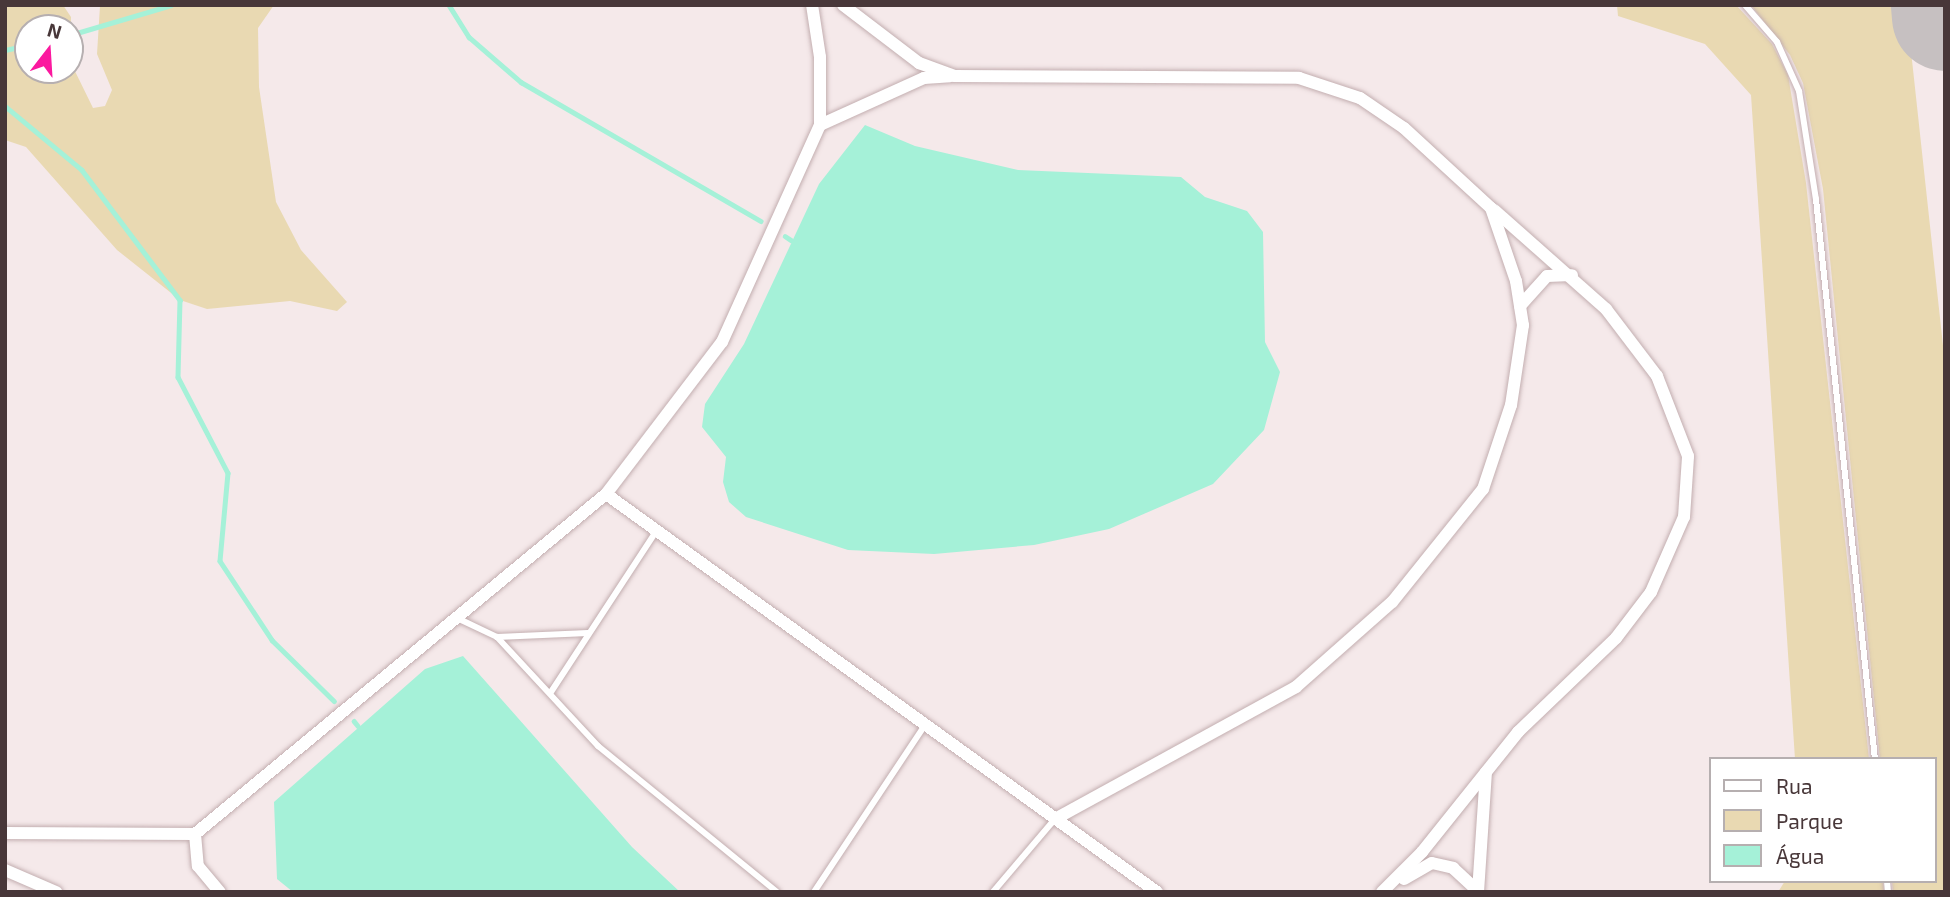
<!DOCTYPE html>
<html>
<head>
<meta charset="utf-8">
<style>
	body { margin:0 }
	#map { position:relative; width:1950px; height:897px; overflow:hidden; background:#f5e9ea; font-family:"Exo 2",sans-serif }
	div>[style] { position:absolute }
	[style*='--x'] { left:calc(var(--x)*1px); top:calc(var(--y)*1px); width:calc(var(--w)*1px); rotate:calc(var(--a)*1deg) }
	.green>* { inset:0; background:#e9d9b2 }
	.water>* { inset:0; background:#a5f1d8 }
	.stream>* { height:4.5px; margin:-2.25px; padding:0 2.25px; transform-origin:2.25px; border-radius:2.25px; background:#a5f1d8 }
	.runway>* { height:107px; margin:-53.5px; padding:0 53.5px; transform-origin:53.5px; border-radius:53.5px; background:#c6c0c1 }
	.roads { filter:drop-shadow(0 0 2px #c3aeb0) drop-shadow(0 0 2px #c3aeb0) }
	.lane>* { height:6px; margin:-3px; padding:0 3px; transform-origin:3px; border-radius:3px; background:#fff }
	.street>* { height:12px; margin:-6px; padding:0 6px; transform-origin:6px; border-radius:6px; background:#fff }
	span { translate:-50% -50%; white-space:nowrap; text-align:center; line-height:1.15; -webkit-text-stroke:7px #fff; paint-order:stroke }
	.frame { position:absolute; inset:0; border:7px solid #483739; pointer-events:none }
	.legend { position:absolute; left:1709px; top:757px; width:228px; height:126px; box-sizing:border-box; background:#fff; border:2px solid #b6afb0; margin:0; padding:9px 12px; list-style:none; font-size:21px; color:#483739 }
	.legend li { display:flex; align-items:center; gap:14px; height:35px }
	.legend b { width:35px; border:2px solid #b6afb0 }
	.north { position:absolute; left:14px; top:14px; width:70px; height:70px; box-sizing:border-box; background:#fff; border:2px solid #b6afb0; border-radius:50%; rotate:17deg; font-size:19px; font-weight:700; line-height:28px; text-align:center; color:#483739 }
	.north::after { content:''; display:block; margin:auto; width:24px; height:32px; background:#fb199f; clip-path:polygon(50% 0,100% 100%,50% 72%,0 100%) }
</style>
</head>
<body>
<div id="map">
	<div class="green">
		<i style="clip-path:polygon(63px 5px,71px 17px,70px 60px,70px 28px,28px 28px,28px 70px,70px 70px,70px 61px,93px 108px,105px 106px,112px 90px,97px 54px,100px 6px,274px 5px,258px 28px,259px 87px,276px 202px,301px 250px,347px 302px,337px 311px,290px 301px,207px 309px,180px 300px,117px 250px,26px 147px,5px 140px,5px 7px)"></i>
		<i style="clip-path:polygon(1617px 5px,1736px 5px,1772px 44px,1788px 75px,1806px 183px,1869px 759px,1795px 759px,1751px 95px,1705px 44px,1618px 16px)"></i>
		<i style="clip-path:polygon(1751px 5px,1906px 5px,1945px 364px,1945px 892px,1893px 892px,1892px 881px,1934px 881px,1934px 759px,1880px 759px,1823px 189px,1803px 83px,1790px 55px)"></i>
		<i style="clip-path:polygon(1785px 881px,1883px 881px,1884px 892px,1778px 892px)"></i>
	</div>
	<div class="water">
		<i style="clip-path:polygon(865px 125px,915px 146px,1018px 170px,1181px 177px,1205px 197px,1247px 211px,1263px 232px,1265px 342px,1280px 372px,1264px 430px,1213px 484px,1109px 529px,1034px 545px,934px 554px,848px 550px,746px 517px,729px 502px,723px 482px,726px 457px,702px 427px,705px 404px,744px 344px,819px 184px)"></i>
		<i style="clip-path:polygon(463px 656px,632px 847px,680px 892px,293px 892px,277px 879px,274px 802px,425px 669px)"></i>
	</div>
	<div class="stream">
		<i style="--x:449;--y:5;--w:38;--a:58"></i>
		<i style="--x:469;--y:37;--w:69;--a:40.9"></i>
		<i style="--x:521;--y:82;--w:277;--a:30.1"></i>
		<i style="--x:70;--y:35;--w:105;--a:-16.5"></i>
		<i style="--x:5;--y:50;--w:24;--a:-12"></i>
		<i style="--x:5;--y:106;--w:100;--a:39.7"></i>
		<i style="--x:82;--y:170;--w:163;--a:53"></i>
		<i style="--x:180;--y:300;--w:77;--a:91.5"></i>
		<i style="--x:178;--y:377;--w:108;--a:62.5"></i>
		<i style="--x:228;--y:473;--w:88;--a:95.2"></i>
		<i style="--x:220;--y:561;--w:95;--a:56.6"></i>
		<i style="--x:272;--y:640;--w:87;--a:44.5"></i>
		<i style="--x:785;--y:236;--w:7;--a:34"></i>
		<i style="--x:354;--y:721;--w:6;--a:51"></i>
	</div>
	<div class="runway">
		<i style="--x:1944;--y:5;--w:12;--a:85"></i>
	</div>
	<div class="roads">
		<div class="lane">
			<i style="--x:1745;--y:5;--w:49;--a:49.1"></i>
			<i style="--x:1777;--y:42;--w:54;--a:65.8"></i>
			<i style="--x:1799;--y:91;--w:109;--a:81.1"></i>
			<i style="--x:1816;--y:199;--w:563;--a:83.99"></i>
			<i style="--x:457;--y:618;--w:44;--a:25.4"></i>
			<i style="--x:497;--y:637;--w:149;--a:47.2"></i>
			<i style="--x:598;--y:746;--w:231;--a:39.2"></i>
			<i style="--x:497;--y:637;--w:91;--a:-2.5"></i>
			<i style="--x:551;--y:692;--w:194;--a:-56.8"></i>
			<i style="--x:1887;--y:881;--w:11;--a:85"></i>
			<i style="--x:814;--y:892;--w:201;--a:-56.4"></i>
			<i style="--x:993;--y:892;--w:96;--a:-49.7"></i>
		</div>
		<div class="street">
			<i style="--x:843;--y:5;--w:96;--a:37.3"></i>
			<i style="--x:919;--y:63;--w:37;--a:20"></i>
			<i style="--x:954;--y:76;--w:345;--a:0.3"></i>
			<i style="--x:1299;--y:78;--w:64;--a:18.2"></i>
			<i style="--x:1360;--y:98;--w:53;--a:34.3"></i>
			<i style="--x:1404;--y:128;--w:118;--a:42.6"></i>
			<i style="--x:1491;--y:208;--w:77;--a:71.1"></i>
			<i style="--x:1516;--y:281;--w:45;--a:81"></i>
			<i style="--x:1523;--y:325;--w:81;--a:98.5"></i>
			<i style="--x:1511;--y:405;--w:89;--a:108.4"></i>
			<i style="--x:1483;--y:489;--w:145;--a:128.8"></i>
			<i style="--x:1392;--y:602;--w:128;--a:138.5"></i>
			<i style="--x:1296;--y:687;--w:275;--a:151.3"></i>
			<i style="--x:820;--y:125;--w:114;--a:-24.3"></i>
			<i style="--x:924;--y:78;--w:26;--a:-4"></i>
			<i style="--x:1520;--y:306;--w:40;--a:-48"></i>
			<i style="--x:1547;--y:276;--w:25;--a:-2"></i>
			<i style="--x:606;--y:494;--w:680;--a:35.84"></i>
			<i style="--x:5;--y:833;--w:190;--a:0.3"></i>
			<i style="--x:195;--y:834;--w:533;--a:-39.6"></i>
			<i style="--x:606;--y:494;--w:191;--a:-52.7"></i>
			<i style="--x:722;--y:342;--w:238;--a:-65.7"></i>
			<i style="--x:820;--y:125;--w:68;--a:-90"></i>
			<i style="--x:820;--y:57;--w:53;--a:-98.7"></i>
			<i style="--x:195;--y:834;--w:32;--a:85"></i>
			<i style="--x:198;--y:866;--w:34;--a:50"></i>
			<i style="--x:5;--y:870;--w:56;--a:23.3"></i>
			<i style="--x:1404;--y:879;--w:32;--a:-30"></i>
			<i style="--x:1432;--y:863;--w:22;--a:13"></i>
			<i style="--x:1453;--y:868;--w:34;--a:43"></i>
			<i style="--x:1382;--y:892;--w:57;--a:-45"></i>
			<i style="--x:1422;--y:852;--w:154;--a:-51.3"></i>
			<i style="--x:1518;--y:732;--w:136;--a:-43.8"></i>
			<i style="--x:1616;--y:638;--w:58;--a:-52.7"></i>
			<i style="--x:1651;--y:592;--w:82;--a:-66.3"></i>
			<i style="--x:1684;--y:517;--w:61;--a:-86.2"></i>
			<i style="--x:1688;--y:456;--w:86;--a:-111.2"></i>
			<i style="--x:1657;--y:376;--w:84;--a:-127.3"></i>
			<i style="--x:1606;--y:309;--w:149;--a:-138.5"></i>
			<i style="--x:1478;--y:892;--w:120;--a:-86.2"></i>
		</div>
	</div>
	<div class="frame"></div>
	<ul class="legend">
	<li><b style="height:9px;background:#fff"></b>Rua</li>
	<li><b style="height:19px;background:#e9d9b2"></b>Parque</li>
	<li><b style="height:19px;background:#a5f1d8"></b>Água</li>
	</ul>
	<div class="north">N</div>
</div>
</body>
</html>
